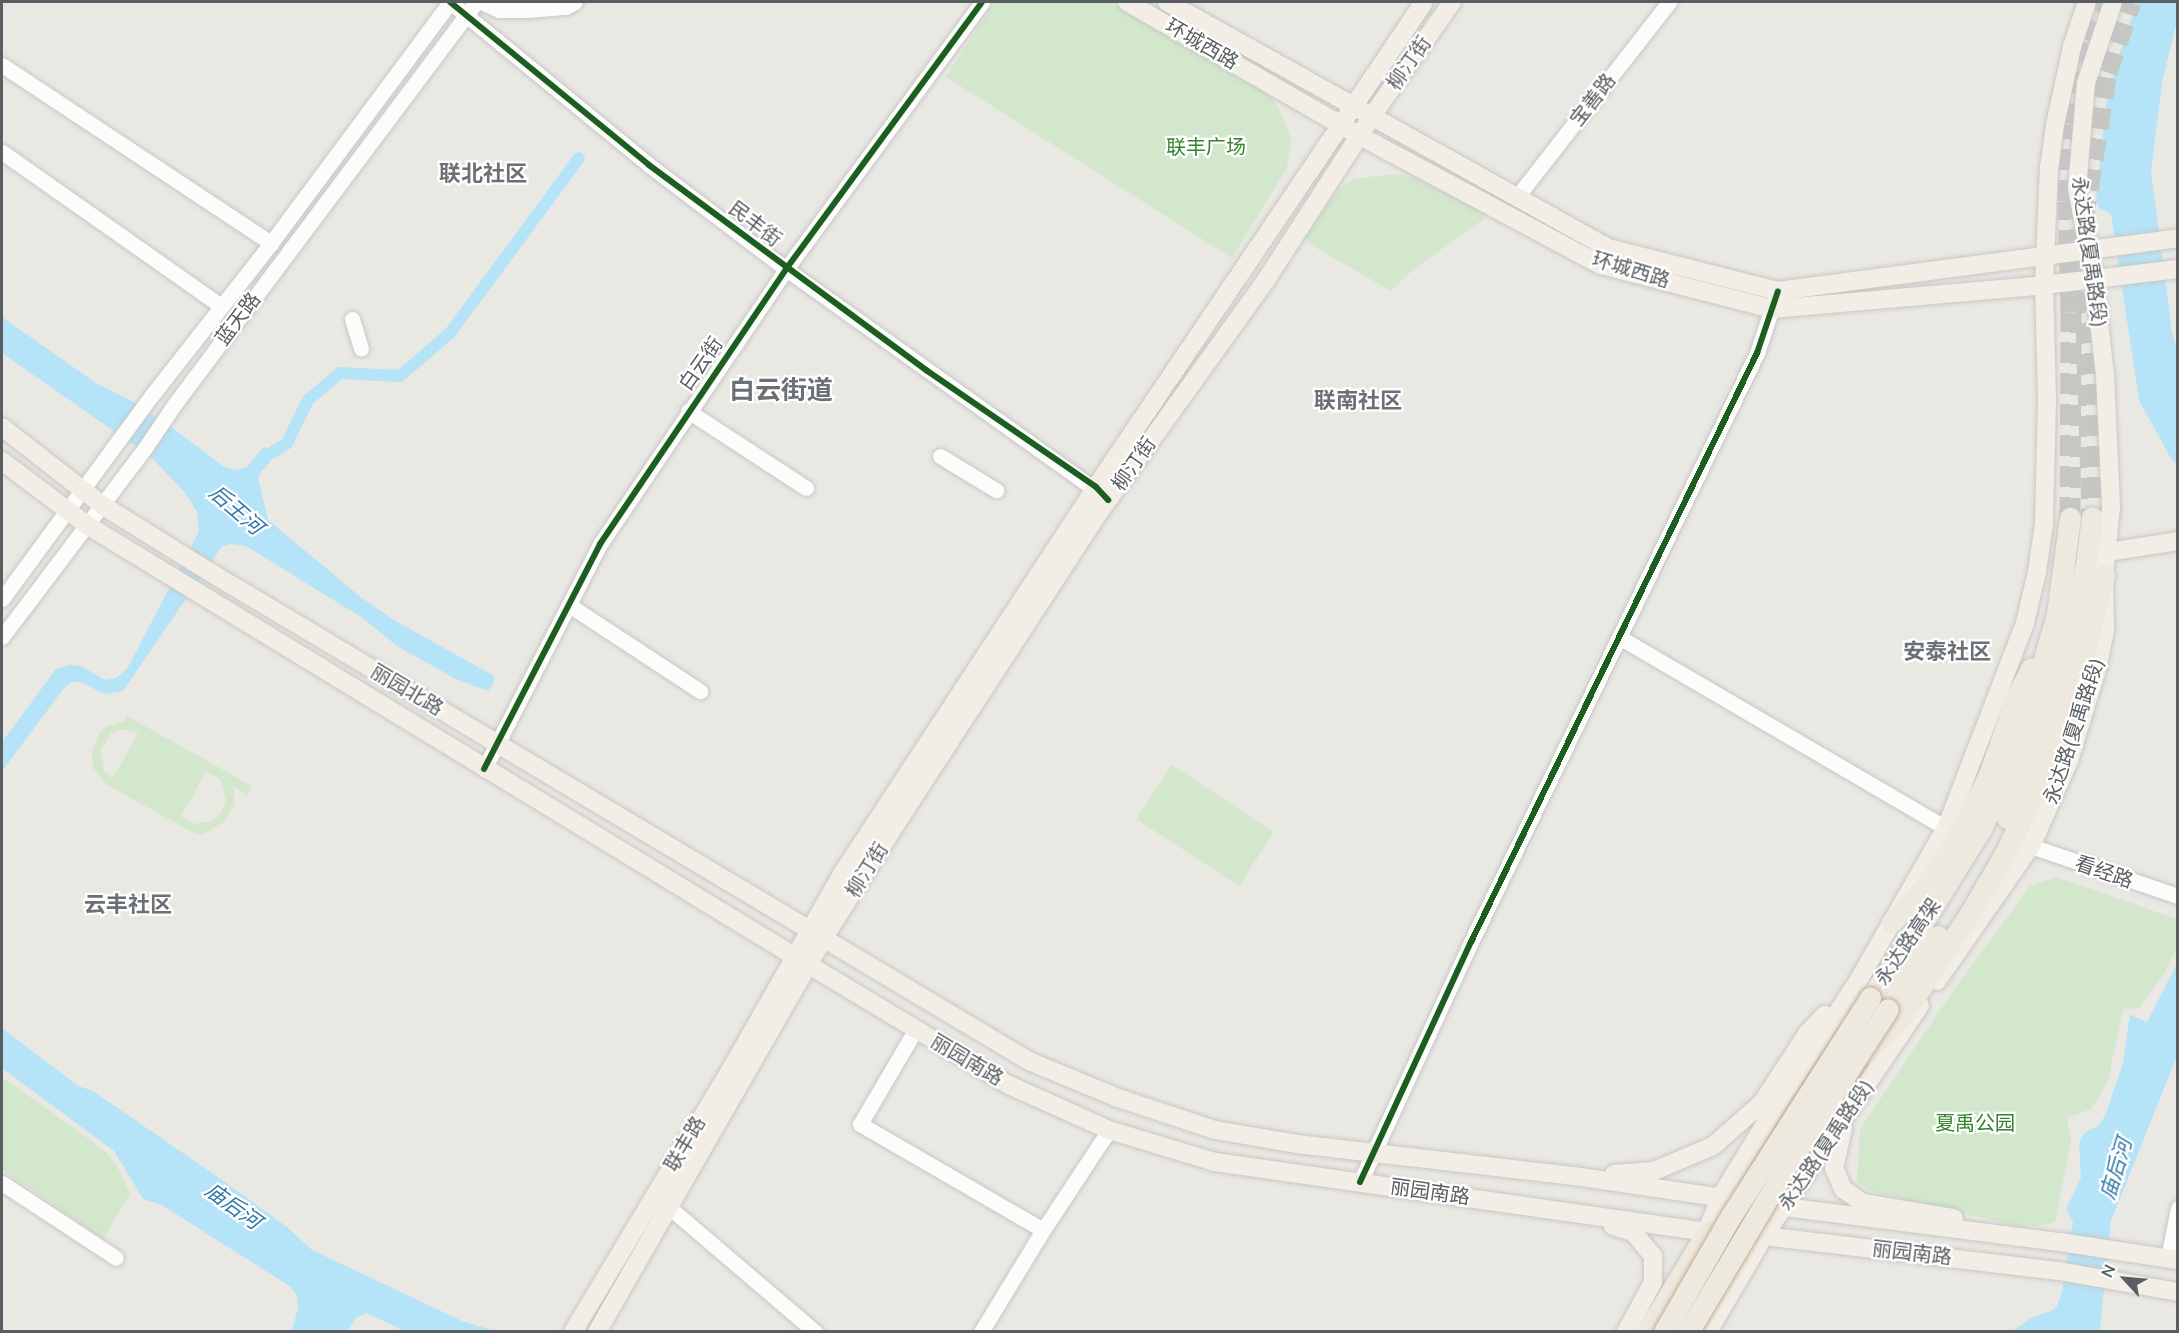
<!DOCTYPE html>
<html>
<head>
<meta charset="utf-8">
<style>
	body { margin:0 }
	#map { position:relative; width:2179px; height:1333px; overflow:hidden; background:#eae8e3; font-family:"Nunito Sans","Noto Sans SC",sans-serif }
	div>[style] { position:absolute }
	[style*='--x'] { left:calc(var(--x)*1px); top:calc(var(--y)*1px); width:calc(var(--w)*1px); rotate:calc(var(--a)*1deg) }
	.green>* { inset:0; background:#d2e7cc }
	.water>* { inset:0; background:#b5e3f7 }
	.canal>* { height:12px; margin:-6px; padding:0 6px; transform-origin:6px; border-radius:6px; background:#b5e3f7 }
	.highway-tunnel>* { height:21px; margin-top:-10.5px; transform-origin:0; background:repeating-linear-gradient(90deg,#c6c6c3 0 21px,transparent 0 31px) }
	.roads { filter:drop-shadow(0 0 2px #c6c7c6) drop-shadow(0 0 2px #c6c7c6) }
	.minor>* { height:15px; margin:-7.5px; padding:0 7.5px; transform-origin:7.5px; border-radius:7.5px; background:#fcfcfb }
	.major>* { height:18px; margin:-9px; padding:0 9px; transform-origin:9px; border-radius:9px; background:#f2eee6 }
	.highway>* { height:21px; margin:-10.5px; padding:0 10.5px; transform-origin:10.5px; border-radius:10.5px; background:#eee9df }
	.bridges { filter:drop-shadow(0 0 2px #c1ad90) drop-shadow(0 0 2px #c1ad90) }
	.highway-bridge>* { height:21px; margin:-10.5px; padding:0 10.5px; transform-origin:10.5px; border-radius:10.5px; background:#eee9df }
	.cycleway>* { height:6px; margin:-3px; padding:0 3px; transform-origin:3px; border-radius:3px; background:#1b5e20 }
	span { translate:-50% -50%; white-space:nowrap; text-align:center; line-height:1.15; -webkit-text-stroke:4.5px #fff; paint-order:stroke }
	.street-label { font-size:20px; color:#595e62 }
	.park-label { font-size:20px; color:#34842e }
	.water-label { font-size:21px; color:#3178a5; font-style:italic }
	.quarter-label { font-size:22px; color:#6a7074; font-weight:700 }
	.district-label { font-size:26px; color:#6a7074; font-weight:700 }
	.frame { position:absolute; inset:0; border:3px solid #595e62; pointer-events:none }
	.north { position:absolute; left:2095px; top:1249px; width:60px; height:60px; -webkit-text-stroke:4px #fff; paint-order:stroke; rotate:296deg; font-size:16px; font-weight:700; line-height:24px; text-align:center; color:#595e62 }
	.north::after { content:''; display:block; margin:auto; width:21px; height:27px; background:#595e62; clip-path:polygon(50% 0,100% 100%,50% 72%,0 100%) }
</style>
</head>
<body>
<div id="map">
	<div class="green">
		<i style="clip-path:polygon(995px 2px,1111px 2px,1268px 91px,1282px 115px,1291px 139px,1287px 168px,1232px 258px,946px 77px)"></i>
		<i style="clip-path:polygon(1392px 174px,1413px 177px,1446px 193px,1484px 213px,1484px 219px,1414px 269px,1391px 291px,1308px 243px,1306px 236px,1339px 189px,1354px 179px)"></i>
		<i style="clip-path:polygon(evenodd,127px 716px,252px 786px,248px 795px,234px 787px,234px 805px,225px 821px,204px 834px,196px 834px,107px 785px,93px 768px,92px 750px,98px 736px,105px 727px,124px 721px,127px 716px,123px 729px,138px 733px,113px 778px,104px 770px,101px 750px,111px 733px,123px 729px,127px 716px,173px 752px,221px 780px,226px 800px,220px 814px,212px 821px,194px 824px,181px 817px,206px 771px,173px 752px)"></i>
		<i style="clip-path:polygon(1172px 765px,1274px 832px,1239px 886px,1136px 819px)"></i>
		<i style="clip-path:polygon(2056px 877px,2177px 919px,2177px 947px,2164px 974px,2139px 1008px,2123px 1009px,2108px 1081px,2091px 1109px,2067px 1118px,2071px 1142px,2055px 1222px,2039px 1226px,2012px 1225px,1870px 1191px,1857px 1181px,1860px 1129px,1951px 994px,2030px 886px)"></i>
		<i style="clip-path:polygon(2px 1077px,82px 1134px,107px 1153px,119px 1170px,130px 1194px,103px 1239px,2px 1169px)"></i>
	</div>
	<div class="water">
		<i style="clip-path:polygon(2137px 2px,2177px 2px,2177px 21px,2162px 83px,2151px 171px,2172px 332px,2177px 349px,2177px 466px,2169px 455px,2139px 400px,2111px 214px,2100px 209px,2096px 200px,2106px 106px,2118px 58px)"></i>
		<i style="clip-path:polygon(2px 317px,96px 383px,130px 400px,174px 429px,223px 466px,235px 470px,247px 467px,264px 446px,273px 457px,265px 463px,258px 477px,268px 520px,362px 598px,394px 620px,494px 676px,494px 682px,488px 691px,454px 678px,397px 646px,361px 617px,246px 546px,232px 544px,222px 546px,123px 691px,104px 694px,81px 682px,72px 682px,64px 688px,2px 771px,2px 742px,56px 669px,69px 665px,81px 666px,105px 680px,116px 678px,127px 669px,199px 531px,197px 512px,187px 495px,151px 457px,2px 353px)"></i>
		<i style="clip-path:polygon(2177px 964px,2177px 1056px,2111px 1221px,2100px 1331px,2011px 1332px,2031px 1318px,2053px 1310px,2057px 1306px,2062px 1292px,2073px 1222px,2066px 1209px,2081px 1178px,2079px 1143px,2084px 1133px,2099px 1125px,2105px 1116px,2123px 1063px,2130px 1015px,2147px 1022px)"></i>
		<i style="clip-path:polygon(2px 1028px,78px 1086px,93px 1091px,222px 1180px,287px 1227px,312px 1250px,462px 1321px,495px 1331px,405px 1331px,366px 1313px,356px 1318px,347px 1331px,292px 1331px,298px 1308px,297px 1296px,291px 1287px,160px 1204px,143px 1199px,114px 1151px,2px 1068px)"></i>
	</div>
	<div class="canal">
		<i style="--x:260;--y:464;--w:12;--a:-48"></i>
		<i style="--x:268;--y:455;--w:22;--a:-32"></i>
		<i style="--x:287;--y:443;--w:48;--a:-64"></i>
		<i style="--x:308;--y:400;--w:42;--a:-40.2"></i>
		<i style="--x:340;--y:373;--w:60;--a:2.9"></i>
		<i style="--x:400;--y:376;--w:66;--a:-40.7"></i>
		<i style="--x:450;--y:333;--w:217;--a:-53.6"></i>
	</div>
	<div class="highway-tunnel">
		<i style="--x:2083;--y:220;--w:150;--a:-80.8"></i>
		<i style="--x:2107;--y:72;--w:74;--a:-71.1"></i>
		<i style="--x:2084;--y:260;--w:257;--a:88.2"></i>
		<i style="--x:2070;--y:518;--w:206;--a:-89.7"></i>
		<i style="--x:2071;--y:312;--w:111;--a:-91.5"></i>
		<i style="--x:2068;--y:201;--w:77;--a:-86.3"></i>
		<i style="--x:2073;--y:124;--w:85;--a:-79.1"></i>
		<i style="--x:2089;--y:41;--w:42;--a:-69"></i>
	</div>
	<div class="roads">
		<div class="minor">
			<i style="--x:450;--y:2;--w:257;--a:39.3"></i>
			<i style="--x:649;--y:165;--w:172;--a:37.2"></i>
			<i style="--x:786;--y:269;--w:388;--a:35.5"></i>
			<i style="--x:481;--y:2;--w:20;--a:24"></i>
			<i style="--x:499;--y:10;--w:29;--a:0"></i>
			<i style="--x:528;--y:10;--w:38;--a:-5"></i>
			<i style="--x:566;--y:7;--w:10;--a:-29"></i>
			<i style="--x:2;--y:65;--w:323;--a:33.5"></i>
			<i style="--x:2;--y:152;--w:268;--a:35.1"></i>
			<i style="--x:1516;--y:198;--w:249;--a:-52"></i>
			<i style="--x:352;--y:319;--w:31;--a:73"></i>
			<i style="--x:688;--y:411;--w:141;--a:33.1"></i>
			<i style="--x:940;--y:456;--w:66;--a:31.3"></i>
			<i style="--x:2;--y:599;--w:253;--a:-53.7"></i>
			<i style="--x:152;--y:395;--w:193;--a:-51.9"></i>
			<i style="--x:271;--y:243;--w:300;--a:-53.4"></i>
			<i style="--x:569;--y:605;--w:157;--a:33.3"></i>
			<i style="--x:2;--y:637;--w:237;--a:-52.9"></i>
			<i style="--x:145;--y:448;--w:52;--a:-56"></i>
			<i style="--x:174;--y:405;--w:504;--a:-53.15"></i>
			<i style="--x:1619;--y:637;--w:379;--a:30.3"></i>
			<i style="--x:484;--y:769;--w:253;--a:-62.7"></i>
			<i style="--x:600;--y:544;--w:332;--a:-55.9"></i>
			<i style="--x:786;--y:269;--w:331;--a:-53.7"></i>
			<i style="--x:2031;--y:846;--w:155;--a:18.8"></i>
			<i style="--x:916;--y:1029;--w:110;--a:120.5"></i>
			<i style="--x:860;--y:1124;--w:211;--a:30.1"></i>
			<i style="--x:1360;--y:1182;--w:264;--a:-65.2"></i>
			<i style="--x:1471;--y:942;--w:655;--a:-64.1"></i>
			<i style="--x:1757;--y:353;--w:57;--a:-71.6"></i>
			<i style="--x:2;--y:1183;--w:136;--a:33.3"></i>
			<i style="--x:670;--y:1208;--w:191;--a:40.5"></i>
			<i style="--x:2168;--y:1258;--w:51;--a:-78.7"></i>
			<i style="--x:981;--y:1332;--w:119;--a:-58.7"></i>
			<i style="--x:1043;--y:1230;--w:120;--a:-56.6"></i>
		</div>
		<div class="major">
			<i style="--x:1127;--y:2;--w:269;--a:29.9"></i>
			<i style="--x:1360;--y:136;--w:273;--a:28.2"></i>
			<i style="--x:1601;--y:265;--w:177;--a:14.4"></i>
			<i style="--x:1772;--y:309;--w:273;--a:-5"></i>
			<i style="--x:2044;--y:285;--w:135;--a:-6.8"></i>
			<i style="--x:1167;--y:2;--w:505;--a:29.15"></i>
			<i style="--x:1608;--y:248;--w:175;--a:14.2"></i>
			<i style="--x:1778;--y:291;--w:403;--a:-7.5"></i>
			<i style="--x:2;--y:427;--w:127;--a:38"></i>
			<i style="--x:102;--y:505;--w:131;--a:31.9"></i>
			<i style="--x:213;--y:574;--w:950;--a:30.83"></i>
			<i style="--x:1029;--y:1061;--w:96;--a:22.6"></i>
			<i style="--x:1118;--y:1098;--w:102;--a:18.3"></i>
			<i style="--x:1215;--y:1130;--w:83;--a:9.7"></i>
			<i style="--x:1297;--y:1144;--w:279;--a:6.6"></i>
			<i style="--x:1574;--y:1176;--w:213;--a:8.4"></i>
			<i style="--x:1785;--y:1207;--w:277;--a:7.3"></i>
			<i style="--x:2060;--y:1242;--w:119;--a:8.7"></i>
			<i style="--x:2;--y:461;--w:106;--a:37"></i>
			<i style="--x:87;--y:525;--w:828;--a:31.37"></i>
			<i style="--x:794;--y:956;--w:251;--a:31"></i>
			<i style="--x:1009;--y:1085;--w:110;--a:24.2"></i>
			<i style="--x:1109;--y:1130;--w:111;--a:16.8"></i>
			<i style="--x:1215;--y:1162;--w:497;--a:8.1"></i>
			<i style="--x:1707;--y:1232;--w:57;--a:4"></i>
			<i style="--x:1764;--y:1236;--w:297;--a:6.8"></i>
			<i style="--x:2059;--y:1271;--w:121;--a:10"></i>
			<i style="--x:2108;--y:552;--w:71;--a:-8.9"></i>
			<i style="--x:1937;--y:981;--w:165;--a:-55.2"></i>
			<i style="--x:2031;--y:846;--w:93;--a:-65.9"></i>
			<i style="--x:2069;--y:761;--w:99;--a:-73"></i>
			<i style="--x:2098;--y:666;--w:38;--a:-79"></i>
			<i style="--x:2105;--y:629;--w:54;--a:-91.1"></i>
			<i style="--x:2104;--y:575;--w:68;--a:-84.1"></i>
			<i style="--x:2111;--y:507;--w:132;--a:-92.6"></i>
			<i style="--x:2105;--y:375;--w:97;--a:-96.5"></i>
			<i style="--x:2094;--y:279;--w:93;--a:-100.6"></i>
			<i style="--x:2077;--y:188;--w:105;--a:-85.1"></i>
			<i style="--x:2086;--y:83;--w:85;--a:-71.6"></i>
			<i style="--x:1843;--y:1129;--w:40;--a:103"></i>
			<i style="--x:1834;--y:1168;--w:23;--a:67"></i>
			<i style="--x:1843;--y:1189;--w:24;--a:35"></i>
			<i style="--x:1863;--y:1203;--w:92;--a:9.4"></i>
			<i style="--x:1614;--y:1174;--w:40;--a:-4.3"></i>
			<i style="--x:1654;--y:1171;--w:64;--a:-23"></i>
			<i style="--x:1713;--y:1146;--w:65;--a:-41.3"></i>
			<i style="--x:1762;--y:1103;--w:82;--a:-56.9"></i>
			<i style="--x:1807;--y:1034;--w:26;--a:-47"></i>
			<i style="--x:1613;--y:1226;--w:21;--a:17"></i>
			<i style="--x:1633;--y:1232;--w:31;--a:50"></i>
			<i style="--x:1653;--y:1256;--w:26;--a:90"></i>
			<i style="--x:1653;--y:1282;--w:57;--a:118.4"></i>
			<i style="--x:1703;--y:1240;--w:48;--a:-67.8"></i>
			<i style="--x:1721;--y:1196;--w:109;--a:-58.5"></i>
			<i style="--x:1778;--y:1103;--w:146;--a:-56.7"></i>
			<i style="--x:1858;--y:981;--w:177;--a:-60.1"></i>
			<i style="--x:1946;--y:828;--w:220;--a:-68.9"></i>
			<i style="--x:2025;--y:623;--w:52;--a:-76.8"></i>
			<i style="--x:2037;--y:572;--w:49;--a:-81.9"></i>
			<i style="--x:2044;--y:523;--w:126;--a:-88.6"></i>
			<i style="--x:2047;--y:397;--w:112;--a:-91.5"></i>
			<i style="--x:2044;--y:285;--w:117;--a:-87.6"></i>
			<i style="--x:2049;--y:168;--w:43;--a:-82.1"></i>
			<i style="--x:2055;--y:125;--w:80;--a:-77.7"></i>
			<i style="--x:2072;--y:47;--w:47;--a:-71.6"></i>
			<i style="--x:573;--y:1332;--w:313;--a:-59"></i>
			<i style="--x:734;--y:1064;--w:219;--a:-60.4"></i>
			<i style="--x:842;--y:874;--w:463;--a:-56.7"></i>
			<i style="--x:1096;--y:487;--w:585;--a:-55.93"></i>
			<i style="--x:597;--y:1332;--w:453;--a:-60.1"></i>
			<i style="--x:823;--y:939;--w:149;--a:-57.6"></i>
			<i style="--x:903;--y:813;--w:348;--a:-56.9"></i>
			<i style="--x:1093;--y:521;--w:297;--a:-54.3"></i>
			<i style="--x:1266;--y:280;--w:195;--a:-57.1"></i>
			<i style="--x:1372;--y:116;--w:139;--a:-54.9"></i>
			<i style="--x:1708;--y:1332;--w:111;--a:-59.7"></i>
			<i style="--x:1764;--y:1236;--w:278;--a:-55.9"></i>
		</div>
		<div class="highway">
			<i style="--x:2007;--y:818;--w:117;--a:-68.5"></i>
			<i style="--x:2050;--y:709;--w:66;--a:-73.2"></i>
			<i style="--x:2069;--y:646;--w:84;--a:-78.3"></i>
			<i style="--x:2086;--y:564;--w:47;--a:-82.7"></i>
			<i style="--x:1892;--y:922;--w:61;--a:-47.7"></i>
			<i style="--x:1933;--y:877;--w:74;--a:-59.3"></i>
			<i style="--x:1971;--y:813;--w:45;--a:-65.1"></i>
			<i style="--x:1990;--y:772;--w:78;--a:-70.6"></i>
			<i style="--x:2016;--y:698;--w:33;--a:-63"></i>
			<i style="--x:1870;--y:998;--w:87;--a:-54.8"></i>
			<i style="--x:1920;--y:927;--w:118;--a:-58.2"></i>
			<i style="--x:1982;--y:827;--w:58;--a:-65.6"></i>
			<i style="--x:2006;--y:774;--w:114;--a:-71.6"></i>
			<i style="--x:2042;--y:666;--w:54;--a:-73.9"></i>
			<i style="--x:2057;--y:614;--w:97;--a:-82.3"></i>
			<i style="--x:1888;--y:1009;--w:88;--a:-55.6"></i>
			<i style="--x:1865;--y:1054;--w:53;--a:-45.8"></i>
			<i style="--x:1902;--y:1016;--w:125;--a:-56.4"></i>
			<i style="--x:1971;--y:912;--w:72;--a:-59.9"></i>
			<i style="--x:2007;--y:850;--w:108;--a:-65.3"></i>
			<i style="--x:2052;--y:752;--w:90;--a:-71.2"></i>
			<i style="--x:2081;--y:667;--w:95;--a:-76"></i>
			<i style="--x:1647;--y:1332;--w:117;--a:-59"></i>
		</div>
	</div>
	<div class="bridges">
		<div class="highway-bridge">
			<i style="--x:1664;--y:1332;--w:134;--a:-60"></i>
			<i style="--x:1731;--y:1216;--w:259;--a:-57.5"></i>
			<i style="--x:1688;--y:1332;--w:196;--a:-59.2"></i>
			<i style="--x:1788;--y:1164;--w:184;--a:-57.2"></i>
		</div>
	</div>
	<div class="cycleway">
		<i style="--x:450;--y:2;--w:257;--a:39.3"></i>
		<i style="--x:649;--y:165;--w:345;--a:36.5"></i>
		<i style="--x:926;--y:370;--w:206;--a:34.5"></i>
		<i style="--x:1096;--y:487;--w:18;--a:47"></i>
		<i style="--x:484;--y:769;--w:253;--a:-62.7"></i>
		<i style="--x:600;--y:544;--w:332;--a:-55.9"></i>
		<i style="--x:786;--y:269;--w:331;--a:-53.7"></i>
		<i style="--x:1360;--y:1182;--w:264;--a:-65.2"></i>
		<i style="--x:1471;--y:942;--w:655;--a:-64.1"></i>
		<i style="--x:1757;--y:353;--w:65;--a:-71.3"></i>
	</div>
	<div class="street-label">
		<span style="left:1202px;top:44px;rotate:30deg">环城西路</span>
		<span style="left:1409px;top:63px;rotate:-55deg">柳汀街</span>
		<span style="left:1593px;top:100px;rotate:-52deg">宝善路</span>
		<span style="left:755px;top:224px;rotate:37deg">民丰街</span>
		<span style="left:2089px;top:252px;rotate:82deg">永达路(夏禹路段)</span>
		<span style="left:1631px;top:270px;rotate:17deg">环城西路</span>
		<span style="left:238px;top:319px;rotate:-53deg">蓝天路</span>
		<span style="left:701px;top:364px;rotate:-55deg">白云街</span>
		<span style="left:1134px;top:464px;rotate:-55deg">柳汀街</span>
		<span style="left:407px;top:690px;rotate:31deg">丽园北路</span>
		<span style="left:2074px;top:731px;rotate:-72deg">永达路(夏禹路段)</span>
		<span style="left:867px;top:870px;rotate:-58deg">柳汀街</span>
		<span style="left:2104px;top:872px;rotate:19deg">看经路</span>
		<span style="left:1908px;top:942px;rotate:-56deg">永达路高架</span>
		<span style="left:967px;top:1060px;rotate:31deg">丽园南路</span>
		<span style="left:685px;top:1144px;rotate:-59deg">联丰路</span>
		<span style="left:1826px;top:1145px;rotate:-56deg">永达路(夏禹路段)</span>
		<span style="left:1430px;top:1192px;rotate:8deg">丽园南路</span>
		<span style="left:1912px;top:1253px;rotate:7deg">丽园南路</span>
	</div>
	<div class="park-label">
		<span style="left:1206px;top:147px">联丰广场</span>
		<span style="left:1975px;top:1123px">夏禹公园</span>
	</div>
	<div class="water-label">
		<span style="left:236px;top:510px;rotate:41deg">后王河</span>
		<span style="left:2116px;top:1169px;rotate:-73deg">庙后河</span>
		<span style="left:233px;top:1206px;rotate:36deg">庙后河</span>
	</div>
	<div class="quarter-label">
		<span style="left:483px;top:175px">联北社区</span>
		<span style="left:1358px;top:402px">联南社区</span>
		<span style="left:1947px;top:653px">安泰社区</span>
		<span style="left:128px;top:906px">云丰社区</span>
	</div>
	<div class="district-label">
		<span style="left:781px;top:391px">白云街道</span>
	</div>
	<div class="frame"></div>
	<div class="north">N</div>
</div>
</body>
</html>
